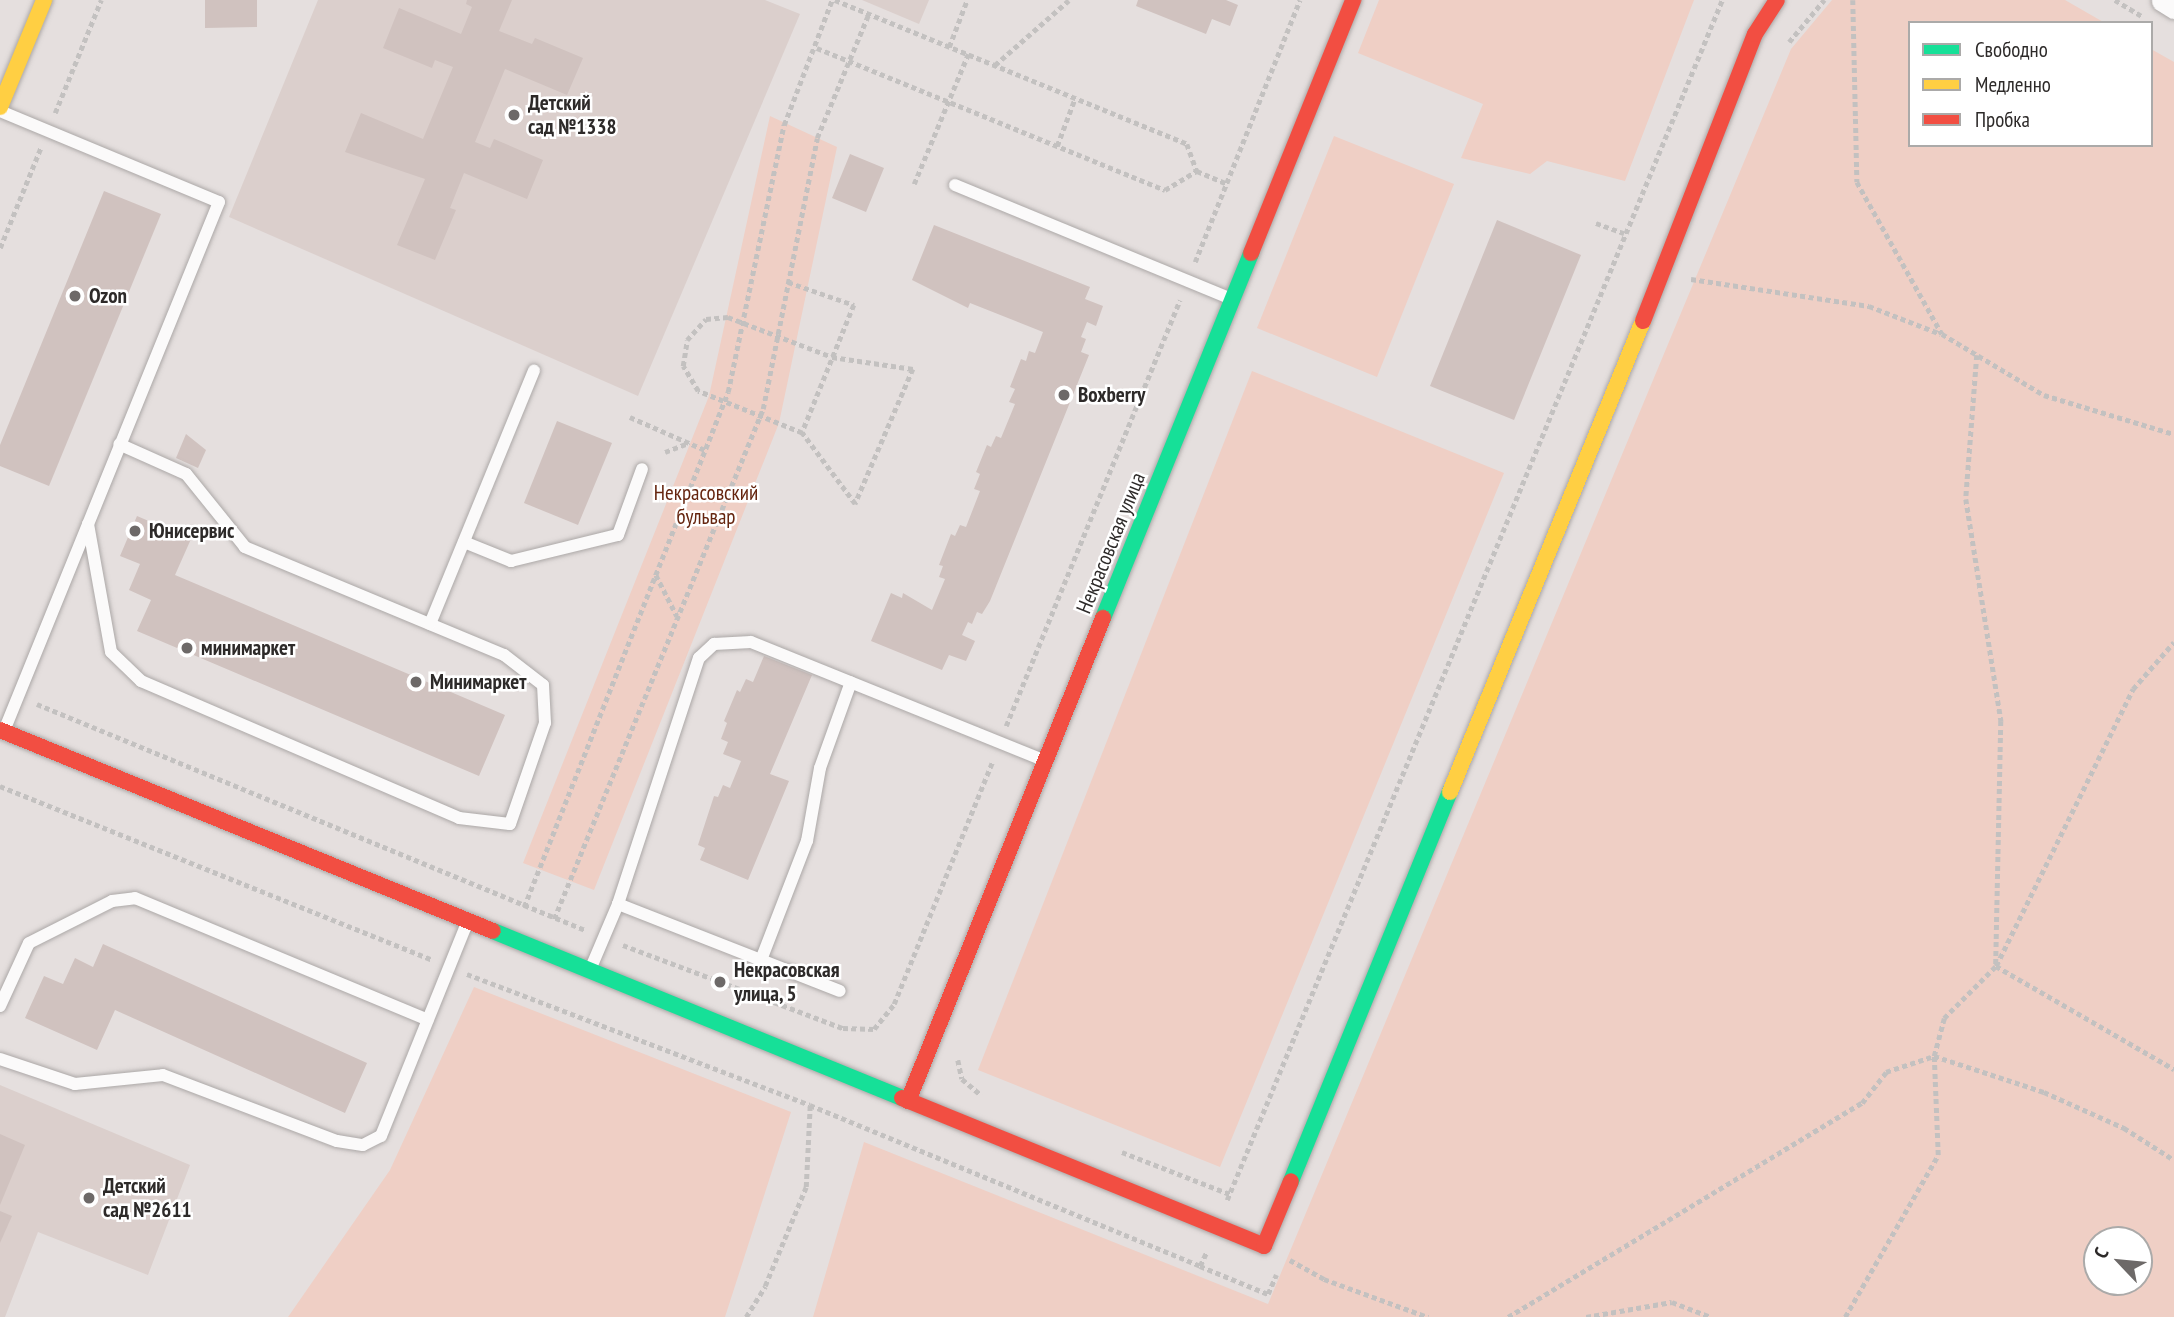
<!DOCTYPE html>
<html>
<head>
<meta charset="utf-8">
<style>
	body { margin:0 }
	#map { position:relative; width:2174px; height:1317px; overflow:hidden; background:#e5dfde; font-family:"PT Sans Narrow",sans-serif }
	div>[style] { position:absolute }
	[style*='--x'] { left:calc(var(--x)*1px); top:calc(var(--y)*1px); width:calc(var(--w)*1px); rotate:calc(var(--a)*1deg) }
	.built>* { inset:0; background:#dbcfcc }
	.green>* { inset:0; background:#efcfc5 }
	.building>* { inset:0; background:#d0c2bf }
	.path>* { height:4.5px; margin-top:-2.25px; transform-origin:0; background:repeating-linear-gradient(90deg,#c3c1c0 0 5px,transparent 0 8.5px) }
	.roads { filter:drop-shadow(0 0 2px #aca8a7) drop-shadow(0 0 2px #aca8a7) }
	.lane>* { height:12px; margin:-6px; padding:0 6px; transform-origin:6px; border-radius:6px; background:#fbfafa }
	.street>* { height:23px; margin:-11.5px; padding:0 11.5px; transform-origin:11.5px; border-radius:11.5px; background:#fbfafa }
	.fast>* { height:16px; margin:-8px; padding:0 8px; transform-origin:8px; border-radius:8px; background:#16e098 }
	.slow>* { height:16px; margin:-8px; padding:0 8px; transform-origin:8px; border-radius:8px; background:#ffcf43 }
	.jam>* { height:16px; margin:-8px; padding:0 8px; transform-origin:8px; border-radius:8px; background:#f24e42 }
	.dots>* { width:19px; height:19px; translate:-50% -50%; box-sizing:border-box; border:4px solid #fff; border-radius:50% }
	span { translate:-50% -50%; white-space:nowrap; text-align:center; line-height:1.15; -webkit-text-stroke:5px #fff; paint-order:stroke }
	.poi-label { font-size:21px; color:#2d2a29; font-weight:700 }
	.left { translate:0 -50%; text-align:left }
	.park-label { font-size:21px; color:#65250f }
	.street-label { font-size:21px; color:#2d2a29 }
	.legend { position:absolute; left:1908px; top:21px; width:245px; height:126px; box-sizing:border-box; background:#fff; border:2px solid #abaaa9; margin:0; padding:9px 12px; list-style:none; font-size:21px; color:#2d2a29 }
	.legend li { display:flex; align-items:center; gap:14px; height:35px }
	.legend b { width:35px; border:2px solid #abaaa9 }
	.north { position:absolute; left:2083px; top:1226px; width:70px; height:70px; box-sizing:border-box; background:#fff; border:2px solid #abaaa9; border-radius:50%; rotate:296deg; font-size:19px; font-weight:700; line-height:28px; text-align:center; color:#2d2a29 }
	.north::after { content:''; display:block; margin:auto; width:24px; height:32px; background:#6d6968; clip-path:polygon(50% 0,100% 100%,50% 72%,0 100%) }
</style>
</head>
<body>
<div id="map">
	<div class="built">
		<i style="clip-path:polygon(318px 0,765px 0,800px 14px,638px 396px,229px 217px)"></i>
		<i style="clip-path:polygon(862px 0,929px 0,919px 24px)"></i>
		<i style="clip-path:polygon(0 1085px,190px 1165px,148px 1275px,38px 1232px,5px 1317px,0 1317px)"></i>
	</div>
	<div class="green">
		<i style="clip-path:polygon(1379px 0,1694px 0,1625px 181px,1547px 161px,1530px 174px,1461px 158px,1483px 104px,1358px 53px)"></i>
		<i style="clip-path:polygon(evenodd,1832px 0,2065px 0,2105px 23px,1910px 23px,1910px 145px,2151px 145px,2151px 49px,2174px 62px,2174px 1317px,813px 1317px,864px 1142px,1268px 1304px,1791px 49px,1832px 0,2139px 1240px,2139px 1282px,2097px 1282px,2097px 1240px,2139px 1240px)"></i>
		<i style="clip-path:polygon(770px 116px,837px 147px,779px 423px,594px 890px,523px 863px,709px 396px)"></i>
		<i style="clip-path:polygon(1334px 136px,1454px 184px,1377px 377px,1257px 328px)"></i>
		<i style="clip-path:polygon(1252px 371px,1504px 473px,1220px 1167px,978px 1070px)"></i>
		<i style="clip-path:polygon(474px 987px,791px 1112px,725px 1317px,288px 1317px,390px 1170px)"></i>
	</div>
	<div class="building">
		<i style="clip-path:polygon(205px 0,257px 0,257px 27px,205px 28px)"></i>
		<i style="clip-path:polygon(467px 0,512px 0,499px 31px,532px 44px,535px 38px,583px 58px,567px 95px,505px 69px,475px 142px,490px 148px,494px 139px,543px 160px,527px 199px,464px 173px,450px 208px,456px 210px,435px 260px,397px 245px,425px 179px,345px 152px,361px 113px,423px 139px,453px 67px,435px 60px,432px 68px,383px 48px,399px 8px,461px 34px,472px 7px,466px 4px)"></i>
		<i style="clip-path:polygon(1138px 0,1226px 0,1238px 5px,1230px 26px,1212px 19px,1206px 34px,1136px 6px)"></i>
		<i style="clip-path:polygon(850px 154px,884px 168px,866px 212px,832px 198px)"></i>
		<i style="clip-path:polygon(104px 191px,161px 214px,49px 486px,0 466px,0 445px)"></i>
		<i style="clip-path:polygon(1497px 220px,1581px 255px,1514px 420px,1430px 386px)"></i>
		<i style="clip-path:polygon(934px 225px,1090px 287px,1085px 299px,1103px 306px,1096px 326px,1087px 322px,1081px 337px,1086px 339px,1081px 352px,1089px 355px,990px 601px,982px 614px,977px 612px,972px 624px,968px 622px,962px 635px,975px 641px,966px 661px,949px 655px,942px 670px,871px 641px,891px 593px,902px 598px,903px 593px,932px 610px,945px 579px,939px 577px,943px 566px,939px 565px,951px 534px,955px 536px,960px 525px,966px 527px,980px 491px,974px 489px,980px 474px,976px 472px,987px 445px,991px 447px,996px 436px,1001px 438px,1015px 404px,1009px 402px,1015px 389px,1010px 387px,1021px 359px,1026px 361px,1029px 351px,1035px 353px,1043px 332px,970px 303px,968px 308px,912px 280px)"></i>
		<i style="clip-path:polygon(557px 421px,612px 443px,578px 525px,524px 503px)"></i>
		<i style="clip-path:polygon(186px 434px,206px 450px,198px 468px,176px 458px)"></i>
		<i style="clip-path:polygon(137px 516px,191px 539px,175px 575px,505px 715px,479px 776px,137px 631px,151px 600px,129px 590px,140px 564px,120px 556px)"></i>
		<i style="clip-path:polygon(764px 656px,812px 675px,770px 774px,789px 781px,748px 880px,700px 860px,705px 848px,698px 845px,714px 796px,718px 797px,723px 785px,730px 788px,741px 761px,723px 754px,728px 742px,721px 739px,727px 723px,724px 721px,737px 690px,740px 692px,746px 679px,753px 682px)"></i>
		<i style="clip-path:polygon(103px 944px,367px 1063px,345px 1113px,115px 1010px,97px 1050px,25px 1018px,44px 976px,63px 984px,75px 958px,93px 967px)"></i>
		<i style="clip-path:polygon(0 1134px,25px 1145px,0 1205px)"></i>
		<i style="clip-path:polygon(0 1211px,12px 1216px,0 1243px)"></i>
	</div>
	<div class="path">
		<i style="--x:835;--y:0;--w:380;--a:22.2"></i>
		<i style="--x:1187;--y:144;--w:29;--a:70"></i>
		<i style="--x:1197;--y:171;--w:33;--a:23"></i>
		<i style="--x:1853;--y:0;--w:182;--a:88.7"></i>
		<i style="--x:1857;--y:182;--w:174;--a:60.8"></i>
		<i style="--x:1942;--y:334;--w:119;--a:30.9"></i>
		<i style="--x:2044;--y:395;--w:136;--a:16.7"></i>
		<i style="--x:2115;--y:0;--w:31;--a:31"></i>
		<i style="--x:1789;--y:42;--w:55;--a:-50.2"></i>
		<i style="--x:949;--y:47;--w:50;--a:-69"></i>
		<i style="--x:817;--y:48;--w:376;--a:22.2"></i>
		<i style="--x:1165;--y:190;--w:37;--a:-31"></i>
		<i style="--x:995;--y:65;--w:98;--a:-41.3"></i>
		<i style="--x:55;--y:113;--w:122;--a:-67.8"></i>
		<i style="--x:1057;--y:146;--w:51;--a:-69.4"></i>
		<i style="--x:914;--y:184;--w:141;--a:-67.4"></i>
		<i style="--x:1596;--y:223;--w:30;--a:20"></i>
		<i style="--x:0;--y:248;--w:109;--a:-67.9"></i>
		<i style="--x:1195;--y:262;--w:282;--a:-68.2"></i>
		<i style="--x:1691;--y:279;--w:180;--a:8.6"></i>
		<i style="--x:1869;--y:306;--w:77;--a:21.3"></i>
		<i style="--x:788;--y:282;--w:70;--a:19.2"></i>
		<i style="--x:854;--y:305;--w:138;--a:112.1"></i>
		<i style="--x:728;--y:317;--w:111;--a:21"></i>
		<i style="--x:832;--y:357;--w:82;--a:8.4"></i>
		<i style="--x:913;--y:369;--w:147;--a:113.2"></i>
		<i style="--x:855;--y:504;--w:89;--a:-126.7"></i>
		<i style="--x:802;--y:433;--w:112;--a:-158"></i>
		<i style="--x:698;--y:391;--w:29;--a:-121"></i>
		<i style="--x:683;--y:366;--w:26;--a:-81"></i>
		<i style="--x:687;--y:340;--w:28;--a:-48"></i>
		<i style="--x:706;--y:319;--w:22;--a:-5"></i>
		<i style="--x:1977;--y:355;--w:144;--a:94.4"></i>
		<i style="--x:1966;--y:499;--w:225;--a:81"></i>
		<i style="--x:2001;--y:721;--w:245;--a:91.2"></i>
		<i style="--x:1996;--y:966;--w:206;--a:30.1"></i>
		<i style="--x:630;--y:417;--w:82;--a:23.7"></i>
		<i style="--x:665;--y:452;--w:26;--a:-21"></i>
		<i style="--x:656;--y:575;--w:46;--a:62.9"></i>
		<i style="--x:37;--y:704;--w:593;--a:22.41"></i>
		<i style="--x:1006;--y:726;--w:460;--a:-67.8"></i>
		<i style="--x:0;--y:786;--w:467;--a:21.9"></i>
		<i style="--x:524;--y:907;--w:554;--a:-68.39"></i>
		<i style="--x:728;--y:392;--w:273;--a:-78.2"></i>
		<i style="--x:784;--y:125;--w:134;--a:-69"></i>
		<i style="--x:554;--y:919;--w:551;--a:-67.72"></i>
		<i style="--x:763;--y:409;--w:276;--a:-78.7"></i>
		<i style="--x:817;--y:138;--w:135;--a:-67.4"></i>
		<i style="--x:623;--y:945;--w:235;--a:20.7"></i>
		<i style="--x:843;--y:1028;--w:31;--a:2"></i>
		<i style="--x:874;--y:1029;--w:32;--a:-51"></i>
		<i style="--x:894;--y:1004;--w:263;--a:-67.9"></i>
		<i style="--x:467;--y:974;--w:367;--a:20.9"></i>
		<i style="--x:810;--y:1105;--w:422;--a:22.4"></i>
		<i style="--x:1200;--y:1266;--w:14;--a:-65"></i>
		<i style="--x:958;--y:1060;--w:19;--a:78"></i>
		<i style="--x:962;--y:1079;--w:25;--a:40"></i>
		<i style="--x:1122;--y:1152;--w:116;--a:21.3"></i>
		<i style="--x:1227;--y:1200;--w:1298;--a:-67.58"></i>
		<i style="--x:1290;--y:1260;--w:39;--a:29"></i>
		<i style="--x:1324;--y:1279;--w:111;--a:20.1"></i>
		<i style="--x:1200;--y:1266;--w:74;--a:22.4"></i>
		<i style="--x:1268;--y:1294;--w:21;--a:-67"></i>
		<i style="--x:746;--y:1317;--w:36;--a:-58"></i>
		<i style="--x:765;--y:1286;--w:107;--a:-67.5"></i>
		<i style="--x:806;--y:1187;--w:82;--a:-87.2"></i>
		<i style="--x:1508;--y:1317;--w:414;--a:-31.2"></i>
		<i style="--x:1862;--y:1103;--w:39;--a:-52"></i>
		<i style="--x:1886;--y:1072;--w:51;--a:-18.4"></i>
		<i style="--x:1934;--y:1056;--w:116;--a:18.1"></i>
		<i style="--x:2044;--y:1092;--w:88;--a:24.2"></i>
		<i style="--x:2124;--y:1128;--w:59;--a:32.6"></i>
		<i style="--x:1586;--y:1317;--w:87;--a:-9.9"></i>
		<i style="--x:1672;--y:1302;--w:42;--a:21"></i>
		<i style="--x:1845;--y:1317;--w:187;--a:-60.1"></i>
		<i style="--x:1938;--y:1155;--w:99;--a:-92.3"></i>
		<i style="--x:1934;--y:1056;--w:39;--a:-75"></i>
		<i style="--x:1944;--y:1018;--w:74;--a:-45"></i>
		<i style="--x:1996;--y:966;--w:309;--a:-63.7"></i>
		<i style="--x:2133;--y:689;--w:62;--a:-48.9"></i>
	</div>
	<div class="roads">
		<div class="lane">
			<i style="--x:0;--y:111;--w:237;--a:22.6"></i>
			<i style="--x:219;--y:202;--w:571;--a:112.12"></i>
			<i style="--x:955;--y:185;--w:299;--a:22.4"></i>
			<i style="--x:88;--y:524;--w:130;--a:79.8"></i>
			<i style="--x:111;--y:652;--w:42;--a:44"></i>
			<i style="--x:141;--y:681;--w:346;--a:23.3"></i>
			<i style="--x:459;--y:818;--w:51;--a:6.7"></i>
			<i style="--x:510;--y:824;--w:107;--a:-70.9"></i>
			<i style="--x:545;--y:723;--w:38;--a:-93"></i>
			<i style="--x:543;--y:685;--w:49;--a:-142.4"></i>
			<i style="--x:504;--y:655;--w:281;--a:-157.4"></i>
			<i style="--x:245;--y:547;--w:94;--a:-128.9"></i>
			<i style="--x:186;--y:474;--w:73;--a:-155.9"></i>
			<i style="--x:464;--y:542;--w:51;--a:22"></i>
			<i style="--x:511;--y:561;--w:110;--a:-13.7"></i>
			<i style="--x:618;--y:535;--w:70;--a:-70"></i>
			<i style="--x:430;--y:624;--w:274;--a:-67.7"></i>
			<i style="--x:618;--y:904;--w:238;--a:21.4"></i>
			<i style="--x:761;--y:960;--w:128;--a:-68.9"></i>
			<i style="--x:807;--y:841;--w:74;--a:-79.9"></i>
			<i style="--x:820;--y:768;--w:91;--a:-70.2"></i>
			<i style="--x:590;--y:970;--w:72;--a:-67"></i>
			<i style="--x:618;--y:904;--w:259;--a:-71.8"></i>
			<i style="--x:699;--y:658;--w:21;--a:-43"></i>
			<i style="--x:714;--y:644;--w:37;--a:-3"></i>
			<i style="--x:751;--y:642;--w:317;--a:22"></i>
			<i style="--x:0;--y:1006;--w:69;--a:-65.3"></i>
			<i style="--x:29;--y:943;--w:93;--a:-26.8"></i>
			<i style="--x:112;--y:901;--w:23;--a:-7"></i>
			<i style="--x:135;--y:898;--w:317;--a:22.6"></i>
			<i style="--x:0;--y:1059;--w:79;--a:18.4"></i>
			<i style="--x:75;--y:1084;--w:88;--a:-5.8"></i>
			<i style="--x:163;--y:1075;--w:186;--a:20.8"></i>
			<i style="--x:337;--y:1141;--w:26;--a:9"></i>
			<i style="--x:363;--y:1145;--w:20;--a:-27"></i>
			<i style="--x:381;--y:1136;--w:232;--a:-68"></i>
		</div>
		<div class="street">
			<i style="--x:2163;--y:0;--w:13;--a:32"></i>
		</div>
		<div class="fast">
			<i style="--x:1103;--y:618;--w:394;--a:-67.9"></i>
			<i style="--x:493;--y:931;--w:442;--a:22.2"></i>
			<i style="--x:1291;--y:1181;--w:420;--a:-67.8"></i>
		</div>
		<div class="slow">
			<i style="--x:0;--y:107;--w:116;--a:-67.6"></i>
			<i style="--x:1450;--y:792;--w:509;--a:-67.72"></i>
		</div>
		<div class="jam">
			<i style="--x:1251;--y:253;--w:273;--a:-68"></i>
			<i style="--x:1643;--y:321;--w:308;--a:-68.7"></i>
			<i style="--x:1755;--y:34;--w:40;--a:-57.1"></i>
			<i style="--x:0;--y:730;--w:532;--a:22.18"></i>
			<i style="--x:902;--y:1098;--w:391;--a:22.2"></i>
			<i style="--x:1264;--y:1246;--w:70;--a:-67.4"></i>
			<i style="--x:908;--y:1101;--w:521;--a:-68.01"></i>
		</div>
	</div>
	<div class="dots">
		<i style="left:514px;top:115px;background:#6d6968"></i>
		<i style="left:75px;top:296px;background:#6d6968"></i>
		<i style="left:1064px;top:395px;background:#6d6968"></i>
		<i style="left:135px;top:531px;background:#6d6968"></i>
		<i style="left:187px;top:648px;background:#6d6968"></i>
		<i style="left:416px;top:682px;background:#6d6968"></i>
		<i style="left:720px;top:982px;background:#6d6968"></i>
		<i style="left:89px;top:1198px;background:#6d6968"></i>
	</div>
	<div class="poi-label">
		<span class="left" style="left:528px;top:115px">Детский<br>сад №1338</span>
		<span class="left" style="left:89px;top:296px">Ozon</span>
		<span class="left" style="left:1078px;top:395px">Boxberry</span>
		<span class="left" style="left:149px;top:531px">Юнисервис</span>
		<span class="left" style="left:201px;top:648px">минимаркет</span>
		<span class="left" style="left:430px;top:682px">Минимаркет</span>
		<span class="left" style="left:734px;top:982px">Некрасовская<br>улица, 5</span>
		<span class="left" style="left:103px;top:1198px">Детский<br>сад №2611</span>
	</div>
	<div class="park-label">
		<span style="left:706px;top:505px">Некрасовский<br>бульвар</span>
	</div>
	<div class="street-label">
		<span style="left:1111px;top:543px;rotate:-68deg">Некрасовская улица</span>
	</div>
	<ul class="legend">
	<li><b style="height:9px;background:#16e098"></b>Свободно</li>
	<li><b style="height:9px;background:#ffcf43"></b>Медленно</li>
	<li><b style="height:9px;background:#f24e42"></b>Пробка</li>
	</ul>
	<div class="north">С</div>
</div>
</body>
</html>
